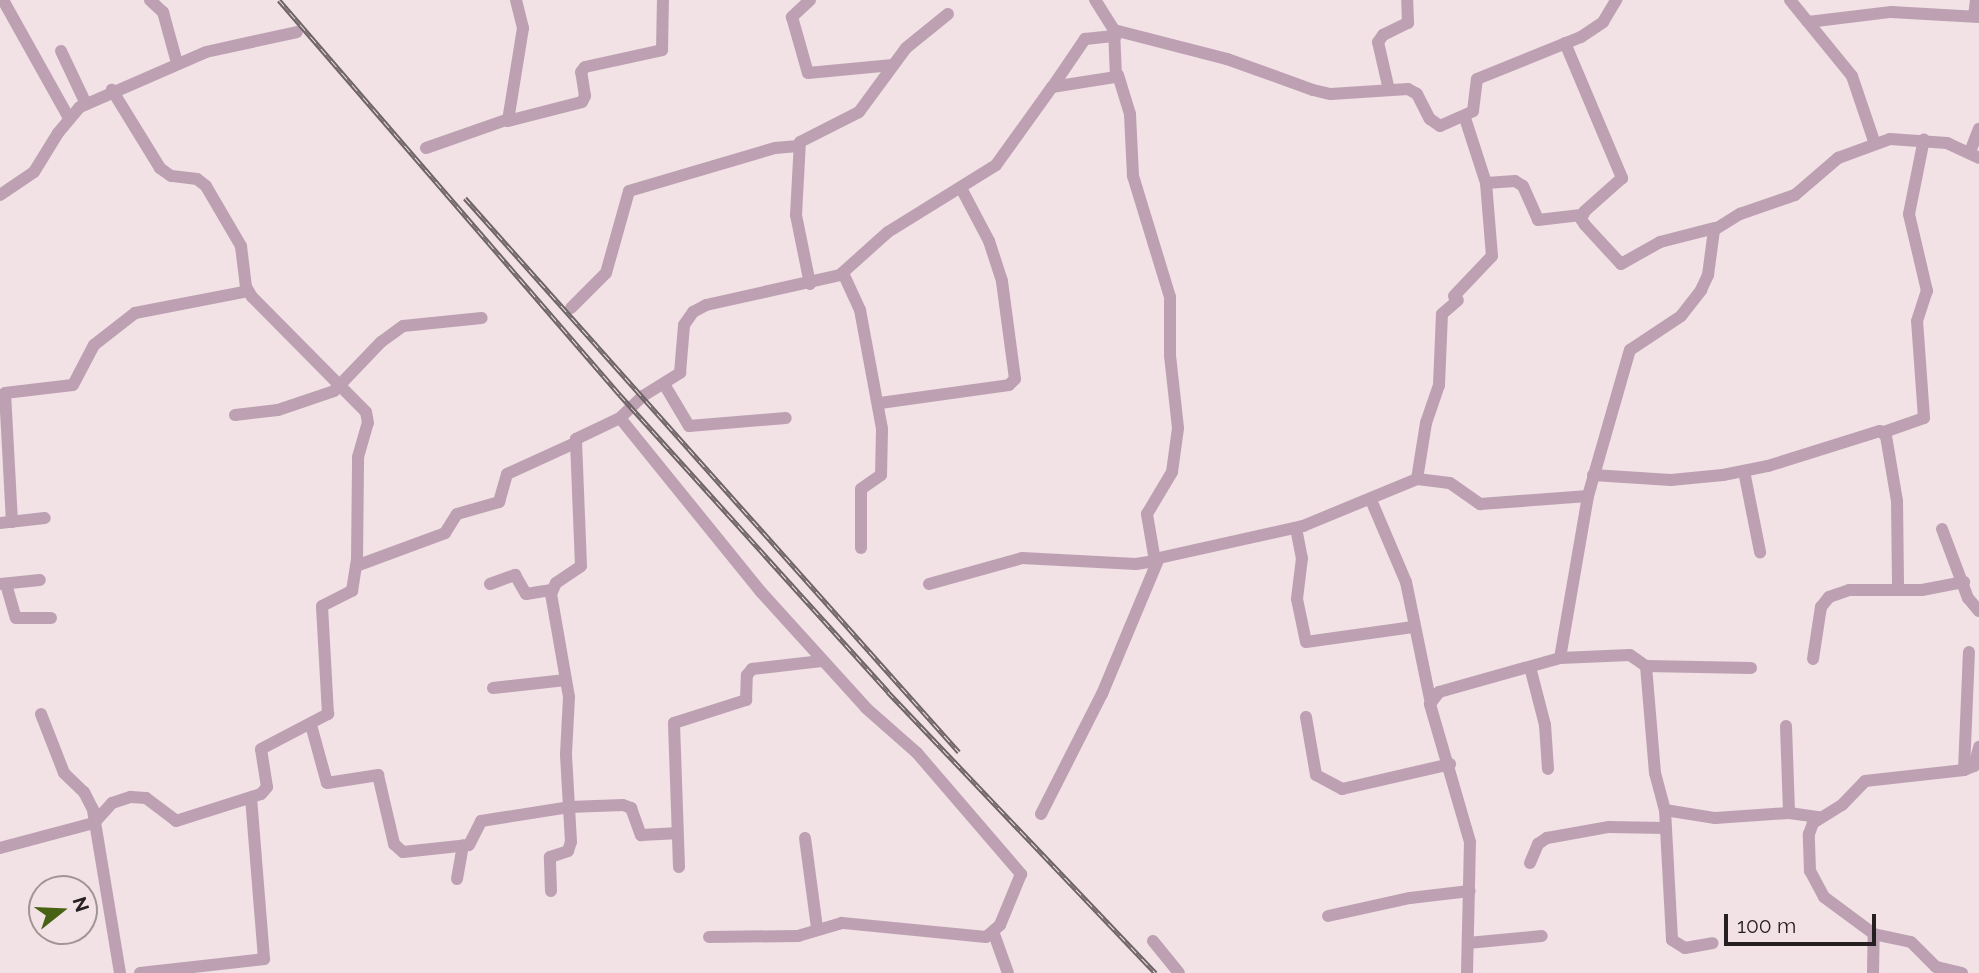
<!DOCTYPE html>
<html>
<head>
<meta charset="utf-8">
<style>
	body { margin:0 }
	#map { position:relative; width:1979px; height:973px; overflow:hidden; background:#f2e1e5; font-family:Raleway,sans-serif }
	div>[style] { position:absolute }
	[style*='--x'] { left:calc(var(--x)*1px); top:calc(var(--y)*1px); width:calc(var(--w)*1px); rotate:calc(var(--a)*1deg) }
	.minor>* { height:12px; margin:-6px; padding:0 6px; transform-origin:6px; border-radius:6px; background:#bda1b3 }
	.rail>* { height:5px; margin-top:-2.5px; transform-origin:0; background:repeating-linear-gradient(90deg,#f2e1e5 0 8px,#6e6467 0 16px); box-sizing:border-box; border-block:2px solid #6e6467 }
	span { translate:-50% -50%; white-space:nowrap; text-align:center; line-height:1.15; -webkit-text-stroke:5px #f2e1e5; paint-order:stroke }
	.north { position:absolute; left:28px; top:875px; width:70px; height:70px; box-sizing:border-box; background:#f2e1e5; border:2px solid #a19497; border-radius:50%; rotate:72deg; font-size:19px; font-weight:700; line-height:28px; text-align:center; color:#272022 }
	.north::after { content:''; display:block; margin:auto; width:24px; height:32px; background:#486213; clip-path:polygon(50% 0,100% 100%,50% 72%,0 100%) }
	.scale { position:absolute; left:1724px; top:914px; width:152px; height:32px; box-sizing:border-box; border:4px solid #272022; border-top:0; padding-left:9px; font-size:21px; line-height:24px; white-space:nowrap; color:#272022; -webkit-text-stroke:5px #f2e1e5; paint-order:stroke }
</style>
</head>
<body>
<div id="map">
	<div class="minor">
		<i style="--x:3;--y:0;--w:135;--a:60.8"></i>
		<i style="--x:150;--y:0;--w:18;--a:43"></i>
		<i style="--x:163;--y:12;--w:53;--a:74.6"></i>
		<i style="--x:516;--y:0;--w:29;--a:76"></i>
		<i style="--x:523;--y:28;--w:94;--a:99.2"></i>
		<i style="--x:508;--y:121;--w:76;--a:-14.4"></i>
		<i style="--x:582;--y:102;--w:7;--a:-63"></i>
		<i style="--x:585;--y:96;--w:24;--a:-99"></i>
		<i style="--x:581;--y:72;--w:6;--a:-51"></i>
		<i style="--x:585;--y:67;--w:79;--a:-12.4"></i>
		<i style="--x:662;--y:50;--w:50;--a:-88.9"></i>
		<i style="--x:810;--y:0;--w:25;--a:137"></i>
		<i style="--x:792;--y:17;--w:58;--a:74.1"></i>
		<i style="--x:808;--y:73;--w:85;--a:-5.4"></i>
		<i style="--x:1790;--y:0;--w:28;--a:51"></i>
		<i style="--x:1974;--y:16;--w:16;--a:-83"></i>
		<i style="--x:1114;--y:30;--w:117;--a:14.4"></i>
		<i style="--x:1227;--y:59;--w:91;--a:19.8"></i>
		<i style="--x:1313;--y:90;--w:18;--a:13"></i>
		<i style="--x:1331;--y:94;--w:77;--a:-3.7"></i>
		<i style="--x:1408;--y:89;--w:10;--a:29"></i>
		<i style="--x:1417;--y:94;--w:28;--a:63"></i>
		<i style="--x:1430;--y:119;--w:12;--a:35"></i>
		<i style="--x:1440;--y:126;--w:36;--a:-24"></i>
		<i style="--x:1473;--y:111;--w:32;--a:-83"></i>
		<i style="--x:1477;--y:79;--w:112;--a:-22"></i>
		<i style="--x:1581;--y:37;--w:27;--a:-34"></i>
		<i style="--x:1603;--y:22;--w:26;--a:-59"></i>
		<i style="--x:1565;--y:43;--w:147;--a:67.1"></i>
		<i style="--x:1622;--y:178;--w:50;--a:138.3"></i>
		<i style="--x:1585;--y:211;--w:9;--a:117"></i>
		<i style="--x:1581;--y:219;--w:7;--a:56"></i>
		<i style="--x:1585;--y:225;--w:53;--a:47.3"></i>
		<i style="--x:1621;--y:264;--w:45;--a:-29.4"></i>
		<i style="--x:1660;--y:242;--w:57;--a:-14.3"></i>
		<i style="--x:61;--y:51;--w:59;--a:64.7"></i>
		<i style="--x:1053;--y:86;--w:57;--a:-55.8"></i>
		<i style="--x:1085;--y:39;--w:31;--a:-6"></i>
		<i style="--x:1389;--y:90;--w:49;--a:-102.9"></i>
		<i style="--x:1378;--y:42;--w:9;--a:-54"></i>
		<i style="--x:1383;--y:35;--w:28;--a:-26"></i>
		<i style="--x:1408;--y:23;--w:23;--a:-92"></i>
		<i style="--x:1875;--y:144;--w:72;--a:-108.7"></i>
		<i style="--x:1852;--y:76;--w:70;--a:-129.2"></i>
		<i style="--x:1808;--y:22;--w:84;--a:-6.9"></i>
		<i style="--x:1891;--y:12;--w:88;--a:3.3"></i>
		<i style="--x:426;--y:148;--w:85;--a:-19.3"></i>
		<i style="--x:1970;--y:152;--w:25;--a:-69"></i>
		<i style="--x:1486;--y:183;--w:29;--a:-4"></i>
		<i style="--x:1515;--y:181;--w:9;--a:32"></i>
		<i style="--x:1523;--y:186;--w:37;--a:66"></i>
		<i style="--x:1538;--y:220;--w:43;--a:-6.6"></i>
		<i style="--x:0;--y:195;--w:41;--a:-34.1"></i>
		<i style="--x:34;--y:172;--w:46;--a:-58.4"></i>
		<i style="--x:58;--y:133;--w:34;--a:-50"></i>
		<i style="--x:80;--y:107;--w:137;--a:-23.6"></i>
		<i style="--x:206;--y:52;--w:93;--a:-12.4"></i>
		<i style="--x:843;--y:273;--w:41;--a:65.3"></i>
		<i style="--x:860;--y:310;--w:121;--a:79.5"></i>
		<i style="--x:882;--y:429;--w:46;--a:91.2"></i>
		<i style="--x:881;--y:475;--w:24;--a:145"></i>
		<i style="--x:861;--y:489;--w:59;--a:90"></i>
		<i style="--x:810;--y:284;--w:70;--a:-101.5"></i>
		<i style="--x:796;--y:215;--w:73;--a:-86.9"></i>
		<i style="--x:800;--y:142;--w:66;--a:-27"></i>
		<i style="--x:859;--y:112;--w:79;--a:-53.7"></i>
		<i style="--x:906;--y:48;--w:54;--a:-39"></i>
		<i style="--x:1454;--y:296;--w:55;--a:-46.5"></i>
		<i style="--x:1492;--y:256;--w:73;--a:-94.7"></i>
		<i style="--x:1486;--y:183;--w:68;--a:-107.9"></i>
		<i style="--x:571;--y:308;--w:49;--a:-45"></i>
		<i style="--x:606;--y:273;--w:85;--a:-74.3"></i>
		<i style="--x:629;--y:191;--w:152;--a:-16.4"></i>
		<i style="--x:775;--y:148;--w:23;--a:-5"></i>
		<i style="--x:664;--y:384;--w:49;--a:59.2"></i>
		<i style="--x:689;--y:426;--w:97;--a:-4.7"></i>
		<i style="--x:880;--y:403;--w:130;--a:-7.9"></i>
		<i style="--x:1009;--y:385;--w:8;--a:-45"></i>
		<i style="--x:1015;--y:379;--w:99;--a:-97.6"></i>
		<i style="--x:1002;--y:281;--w:42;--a:-108"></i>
		<i style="--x:989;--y:241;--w:60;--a:-117.8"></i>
		<i style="--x:235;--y:415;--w:43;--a:-6.6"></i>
		<i style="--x:278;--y:410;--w:59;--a:-18.7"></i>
		<i style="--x:334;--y:391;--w:68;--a:-46.2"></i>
		<i style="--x:381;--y:342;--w:27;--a:-36"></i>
		<i style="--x:403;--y:326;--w:79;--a:-5.8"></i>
		<i style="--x:620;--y:418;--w:224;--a:51"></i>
		<i style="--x:761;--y:592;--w:156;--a:47.8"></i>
		<i style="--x:866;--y:708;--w:68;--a:41.4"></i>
		<i style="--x:917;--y:753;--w:160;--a:49.3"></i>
		<i style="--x:1021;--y:874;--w:55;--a:112.4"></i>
		<i style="--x:1000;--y:925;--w:18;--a:139"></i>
		<i style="--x:986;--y:937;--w:145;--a:-174.4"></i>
		<i style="--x:842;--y:923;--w:46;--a:163.5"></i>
		<i style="--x:798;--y:936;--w:89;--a:179.4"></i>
		<i style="--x:1884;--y:432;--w:42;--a:-19.3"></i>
		<i style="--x:1924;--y:418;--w:97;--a:-94.1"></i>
		<i style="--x:1917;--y:321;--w:32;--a:-72"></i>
		<i style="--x:1927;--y:291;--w:79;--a:-103.2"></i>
		<i style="--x:1909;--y:214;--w:76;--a:-78.7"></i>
		<i style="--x:1744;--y:471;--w:83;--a:78.8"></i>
		<i style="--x:1593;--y:475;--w:78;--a:3.7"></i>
		<i style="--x:1671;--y:480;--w:52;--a:-5.5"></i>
		<i style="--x:1723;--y:475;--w:46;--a:-11.3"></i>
		<i style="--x:1768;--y:466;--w:117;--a:-17.4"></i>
		<i style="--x:1880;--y:431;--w:8;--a:40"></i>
		<i style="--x:1886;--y:436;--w:66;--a:80.4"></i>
		<i style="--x:1897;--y:501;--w:88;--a:89.3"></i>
		<i style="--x:1417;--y:479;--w:57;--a:-80.9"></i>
		<i style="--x:1426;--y:423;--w:40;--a:-71.1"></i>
		<i style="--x:1439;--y:385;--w:71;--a:-87.6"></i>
		<i style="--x:1442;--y:314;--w:21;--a:-41"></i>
		<i style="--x:1371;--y:500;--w:89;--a:66.9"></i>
		<i style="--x:1406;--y:582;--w:119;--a:78.4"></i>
		<i style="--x:12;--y:522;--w:129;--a:-93.1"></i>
		<i style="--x:5;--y:393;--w:68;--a:-6.7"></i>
		<i style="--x:73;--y:385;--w:45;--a:-62.3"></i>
		<i style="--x:94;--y:345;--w:52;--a:-38"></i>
		<i style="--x:135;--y:313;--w:115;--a:-11"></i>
		<i style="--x:0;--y:523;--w:45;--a:-6.3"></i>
		<i style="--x:1296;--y:528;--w:31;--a:79"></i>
		<i style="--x:1302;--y:558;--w:41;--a:97"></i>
		<i style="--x:1297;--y:599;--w:44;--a:78.2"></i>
		<i style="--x:1306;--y:642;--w:108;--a:-8"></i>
		<i style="--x:1942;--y:529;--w:74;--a:69.4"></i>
		<i style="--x:1968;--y:598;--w:17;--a:50"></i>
		<i style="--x:356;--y:566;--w:95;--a:-20.3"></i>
		<i style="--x:445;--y:533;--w:22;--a:-58"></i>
		<i style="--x:457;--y:514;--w:44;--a:-15.9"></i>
		<i style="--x:499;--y:502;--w:29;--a:-74"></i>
		<i style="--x:507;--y:474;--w:75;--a:-24.5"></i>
		<i style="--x:0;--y:584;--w:40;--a:-5.7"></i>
		<i style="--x:6;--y:584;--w:35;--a:74"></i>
		<i style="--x:16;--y:618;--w:35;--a:0"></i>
		<i style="--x:490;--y:584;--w:27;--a:-20"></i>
		<i style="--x:515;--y:575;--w:22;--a:60"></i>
		<i style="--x:526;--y:594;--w:26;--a:-9"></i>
		<i style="--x:929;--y:584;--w:97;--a:-15.6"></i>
		<i style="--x:1022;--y:558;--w:114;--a:3"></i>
		<i style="--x:1136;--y:564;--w:19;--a:-9"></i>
		<i style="--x:1155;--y:561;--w:48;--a:-99.7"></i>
		<i style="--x:1147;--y:514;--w:49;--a:-59.2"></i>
		<i style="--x:1172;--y:472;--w:44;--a:-82.2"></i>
		<i style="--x:1178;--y:428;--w:72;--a:-96.3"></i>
		<i style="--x:1170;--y:356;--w:59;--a:-90"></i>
		<i style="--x:1170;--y:297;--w:127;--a:-107"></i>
		<i style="--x:1133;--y:176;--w:62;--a:-92.8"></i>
		<i style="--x:1130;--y:114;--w:41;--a:-107.1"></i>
		<i style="--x:1560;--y:658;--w:164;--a:-80.2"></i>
		<i style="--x:1588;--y:496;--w:152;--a:-74"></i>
		<i style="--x:1630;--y:350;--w:61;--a:-33.7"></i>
		<i style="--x:1681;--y:316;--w:33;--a:-52"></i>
		<i style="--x:1701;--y:290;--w:17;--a:-65"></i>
		<i style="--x:1708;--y:275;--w:45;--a:-82.4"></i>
		<i style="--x:1714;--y:230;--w:31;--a:-32"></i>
		<i style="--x:1740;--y:214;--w:58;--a:-19.1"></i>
		<i style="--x:1795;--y:195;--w:57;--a:-40.7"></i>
		<i style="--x:1838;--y:158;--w:55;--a:-20.1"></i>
		<i style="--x:1890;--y:139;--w:57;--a:4"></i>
		<i style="--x:1947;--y:143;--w:35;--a:25"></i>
		<i style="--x:1813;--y:659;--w:53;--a:-81.3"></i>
		<i style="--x:1821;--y:607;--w:13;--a:-51"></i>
		<i style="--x:1829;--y:597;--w:21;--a:-19"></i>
		<i style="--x:1849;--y:590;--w:73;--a:0"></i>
		<i style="--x:1922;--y:590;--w:43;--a:-10.8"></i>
		<i style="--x:1646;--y:666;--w:105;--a:1.1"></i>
		<i style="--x:1530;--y:667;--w:60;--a:75.5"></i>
		<i style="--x:1545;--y:725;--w:44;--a:86.1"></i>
		<i style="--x:493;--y:688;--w:73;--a:-6.3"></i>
		<i style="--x:41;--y:714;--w:63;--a:68.7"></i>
		<i style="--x:64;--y:773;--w:28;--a:44"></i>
		<i style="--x:84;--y:792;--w:20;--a:63"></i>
		<i style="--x:93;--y:810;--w:165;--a:80.6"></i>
		<i style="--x:1306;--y:717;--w:59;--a:80.2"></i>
		<i style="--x:1316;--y:775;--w:30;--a:28"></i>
		<i style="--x:1342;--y:789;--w:111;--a:-13"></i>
		<i style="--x:311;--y:725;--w:60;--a:74.6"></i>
		<i style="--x:327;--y:783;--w:52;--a:-8.9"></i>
		<i style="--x:378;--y:775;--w:71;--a:76.9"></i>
		<i style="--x:394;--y:844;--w:12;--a:42"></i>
		<i style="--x:403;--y:852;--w:66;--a:-6.1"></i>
		<i style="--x:469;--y:845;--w:27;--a:-63"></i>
		<i style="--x:481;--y:821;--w:89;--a:-9"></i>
		<i style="--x:569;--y:807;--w:54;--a:-2.1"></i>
		<i style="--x:623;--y:805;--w:9;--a:21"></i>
		<i style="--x:631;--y:808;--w:29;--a:70"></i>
		<i style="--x:641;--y:835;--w:34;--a:-3"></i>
		<i style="--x:1786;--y:726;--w:87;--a:88"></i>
		<i style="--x:1964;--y:770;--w:118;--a:-87.6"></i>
		<i style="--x:1665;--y:810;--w:130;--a:86.9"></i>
		<i style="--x:1672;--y:940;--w:15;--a:32"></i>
		<i style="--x:1685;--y:948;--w:28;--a:-10"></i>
		<i style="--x:1041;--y:814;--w:135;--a:-63.1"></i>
		<i style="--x:1102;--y:694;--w:147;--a:-67.3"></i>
		<i style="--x:1159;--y:558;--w:148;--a:-12.5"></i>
		<i style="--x:1303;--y:526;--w:123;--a:-22.4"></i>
		<i style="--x:1417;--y:479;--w:33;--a:7"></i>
		<i style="--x:1450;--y:483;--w:37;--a:35"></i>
		<i style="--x:1480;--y:504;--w:108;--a:-4.2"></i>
		<i style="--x:805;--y:838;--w:91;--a:82.4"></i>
		<i style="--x:0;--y:848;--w:97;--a:-14.9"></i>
		<i style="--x:94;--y:823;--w:27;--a:-48"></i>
		<i style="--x:112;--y:803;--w:20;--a:-18"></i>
		<i style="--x:131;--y:797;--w:15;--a:4"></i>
		<i style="--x:146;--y:798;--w:38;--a:37"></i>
		<i style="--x:176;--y:821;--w:89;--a:-17.6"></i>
		<i style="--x:261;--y:794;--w:9;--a:-49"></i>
		<i style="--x:267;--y:787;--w:38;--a:-99"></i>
		<i style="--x:261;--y:749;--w:76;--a:-27.6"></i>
		<i style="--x:328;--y:714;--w:108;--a:-93.2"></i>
		<i style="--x:322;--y:606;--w:34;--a:-27"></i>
		<i style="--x:352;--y:591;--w:31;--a:-81"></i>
		<i style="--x:357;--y:560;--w:103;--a:-89.4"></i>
		<i style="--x:358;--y:457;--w:35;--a:-74"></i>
		<i style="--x:368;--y:423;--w:11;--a:-100"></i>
		<i style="--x:366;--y:412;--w:162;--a:-134.7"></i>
		<i style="--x:252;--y:297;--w:12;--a:-121"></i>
		<i style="--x:246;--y:287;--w:41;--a:-97"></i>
		<i style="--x:241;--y:246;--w:69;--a:-120.3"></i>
		<i style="--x:206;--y:186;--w:11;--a:-142"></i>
		<i style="--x:197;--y:179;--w:26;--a:-173"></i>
		<i style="--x:171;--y:176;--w:14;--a:-144"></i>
		<i style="--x:160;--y:168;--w:92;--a:-121.6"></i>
		<i style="--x:1530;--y:863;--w:21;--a:-67"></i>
		<i style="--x:1538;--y:844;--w:11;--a:-34"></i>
		<i style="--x:1547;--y:838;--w:63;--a:-10.1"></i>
		<i style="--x:1609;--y:827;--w:56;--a:1"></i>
		<i style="--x:679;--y:867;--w:144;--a:-92"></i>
		<i style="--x:674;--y:723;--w:76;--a:-17.7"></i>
		<i style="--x:746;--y:700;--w:25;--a:-88"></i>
		<i style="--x:747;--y:675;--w:8;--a:-50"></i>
		<i style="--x:752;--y:669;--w:70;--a:-6.5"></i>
		<i style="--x:457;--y:879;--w:34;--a:-80"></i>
		<i style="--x:551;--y:891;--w:34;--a:-92"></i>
		<i style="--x:550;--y:857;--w:19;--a:-18"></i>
		<i style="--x:568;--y:851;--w:9;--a:-72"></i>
		<i style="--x:571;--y:842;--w:88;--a:-93.3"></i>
		<i style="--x:566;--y:754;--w:57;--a:-87"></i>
		<i style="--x:569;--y:697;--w:105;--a:-99.9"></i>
		<i style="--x:551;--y:594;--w:12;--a:-66"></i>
		<i style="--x:556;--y:583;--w:30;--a:-34"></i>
		<i style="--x:581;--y:566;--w:127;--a:-92.3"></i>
		<i style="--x:576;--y:439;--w:49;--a:-25.5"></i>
		<i style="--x:620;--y:418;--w:32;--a:-44"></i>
		<i style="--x:643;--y:396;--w:44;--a:-31.9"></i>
		<i style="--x:680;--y:373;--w:48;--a:-85.2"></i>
		<i style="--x:684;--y:325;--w:16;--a:-55"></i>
		<i style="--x:693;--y:312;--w:15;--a:-28"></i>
		<i style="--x:706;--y:305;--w:137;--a:-12.6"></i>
		<i style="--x:840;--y:275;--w:64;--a:-41.9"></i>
		<i style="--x:888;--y:232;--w:127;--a:-31.8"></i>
		<i style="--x:996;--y:165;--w:96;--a:-54.3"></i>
		<i style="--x:1052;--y:87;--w:65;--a:-8.9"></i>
		<i style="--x:1116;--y:77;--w:47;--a:-92.4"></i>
		<i style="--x:1114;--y:30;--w:36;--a:-122"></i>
		<i style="--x:1328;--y:916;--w:84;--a:-12.4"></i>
		<i style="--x:1410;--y:898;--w:60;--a:-6.7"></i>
		<i style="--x:994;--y:934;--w:41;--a:70.3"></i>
		<i style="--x:1153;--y:941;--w:41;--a:50.9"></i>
		<i style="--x:1468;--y:943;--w:74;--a:-5.4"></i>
		<i style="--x:140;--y:973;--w:125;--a:-6.4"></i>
		<i style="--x:264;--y:959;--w:162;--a:-94.6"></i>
		<i style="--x:1467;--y:973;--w:131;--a:-88.7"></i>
		<i style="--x:1470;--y:842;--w:144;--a:-106.2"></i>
		<i style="--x:1430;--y:704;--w:15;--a:-53"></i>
		<i style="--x:1439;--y:692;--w:126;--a:-15.7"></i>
		<i style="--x:1560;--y:658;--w:70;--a:-2.5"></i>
		<i style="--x:1630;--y:655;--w:19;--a:35"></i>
		<i style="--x:1646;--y:666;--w:107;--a:85.2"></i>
		<i style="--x:1655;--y:773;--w:38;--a:75"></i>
		<i style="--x:1665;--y:810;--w:51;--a:9.1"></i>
		<i style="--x:1715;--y:818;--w:74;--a:-3.9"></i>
		<i style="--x:1789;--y:813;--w:30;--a:8"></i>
		<i style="--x:1873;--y:973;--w:39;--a:-89"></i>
		<i style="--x:1962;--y:973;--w:27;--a:-167"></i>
		<i style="--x:1936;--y:967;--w:35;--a:-135"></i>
		<i style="--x:1911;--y:942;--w:38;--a:-168"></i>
		<i style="--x:1874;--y:934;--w:62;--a:-143.5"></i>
		<i style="--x:1824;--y:897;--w:30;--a:-118"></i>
		<i style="--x:1810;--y:871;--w:37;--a:-92"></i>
		<i style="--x:1809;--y:834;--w:12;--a:-70"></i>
		<i style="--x:1813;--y:823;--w:34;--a:-32"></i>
		<i style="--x:1842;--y:805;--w:33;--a:-46"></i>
		<i style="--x:1865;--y:781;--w:100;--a:-6.3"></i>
		<i style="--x:1964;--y:770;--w:11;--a:-22"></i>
		<i style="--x:1974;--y:766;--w:20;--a:-75"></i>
	</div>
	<div class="rail">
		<i style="--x:279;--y:0;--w:522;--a:49.2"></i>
		<i style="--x:620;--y:395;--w:400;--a:47.9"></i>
		<i style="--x:888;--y:692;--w:388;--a:46.4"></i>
		<i style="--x:465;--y:198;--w:742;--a:48.28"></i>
	</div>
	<div class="north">N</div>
	<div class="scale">100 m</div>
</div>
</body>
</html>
